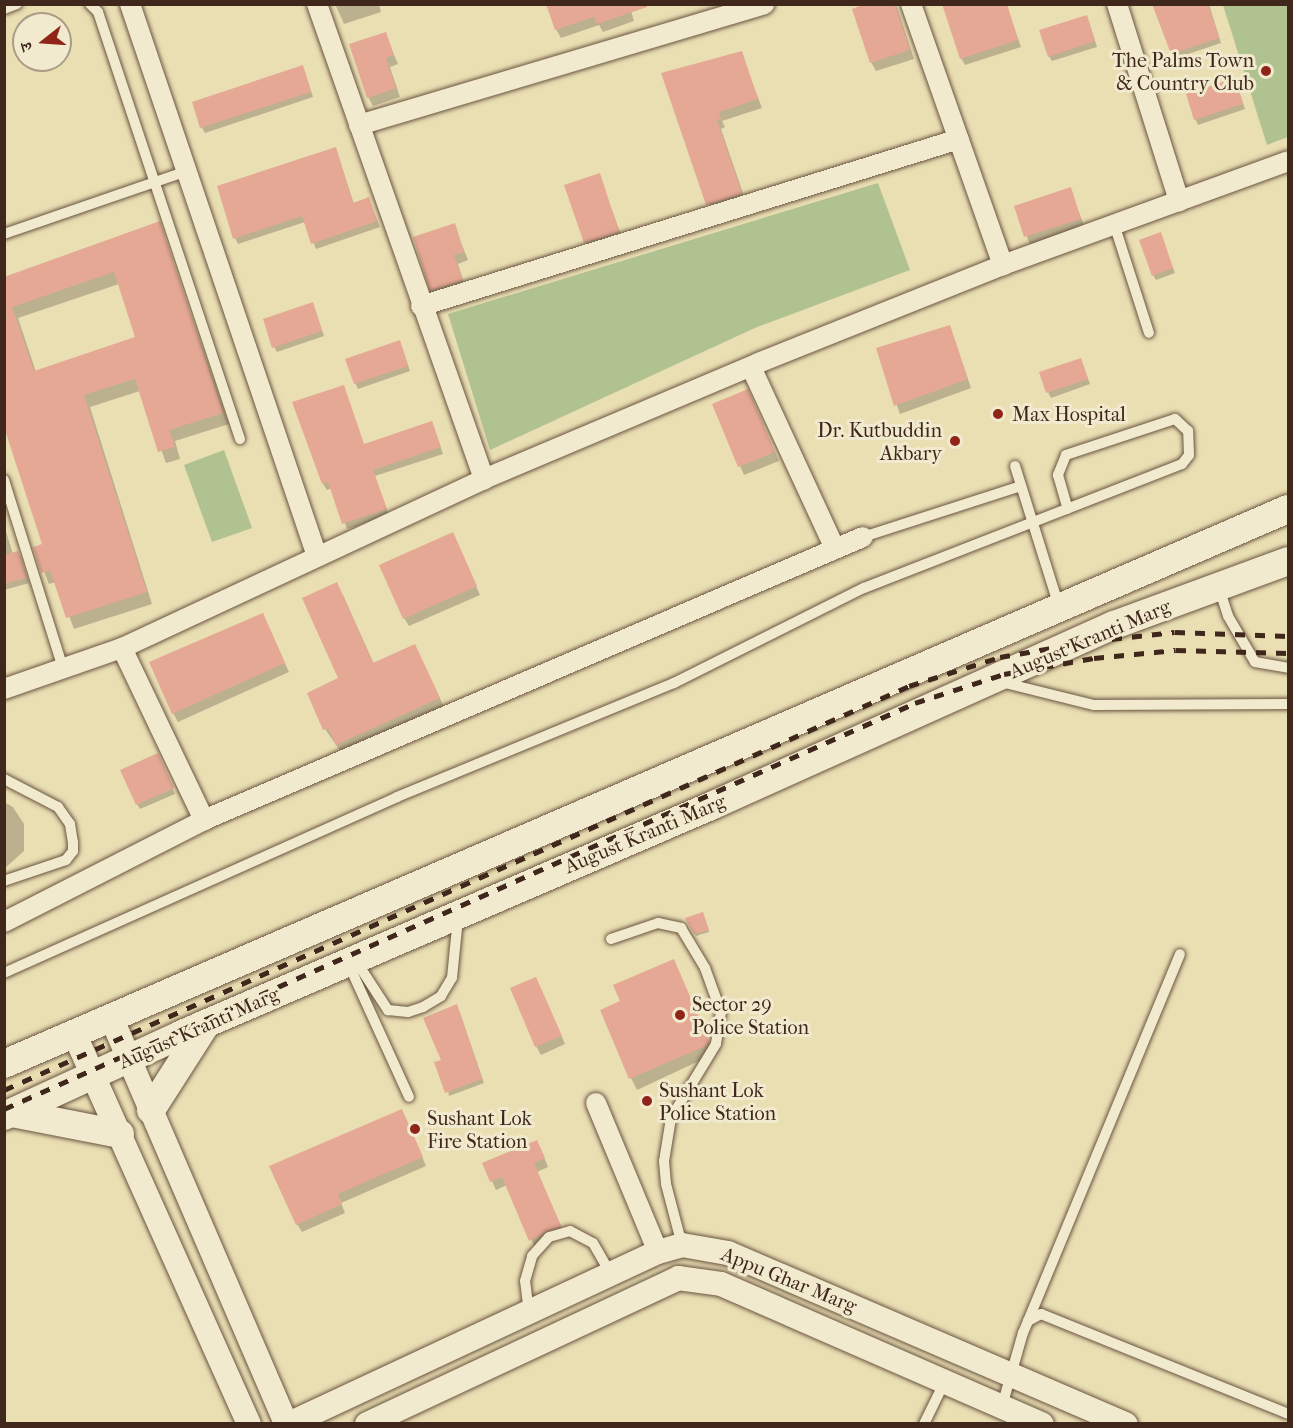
<!DOCTYPE html>
<html>
<head>
<meta charset="utf-8">
<style>
	body { margin:0 }
	#map { position:relative; width:1293px; height:1428px; overflow:hidden; background:#eadeb3; font-family:"IM FELL French Canon","Noto Serif Devanagari",serif }
	div>[style] { position:absolute }
	[style*='--x'] { left:calc(var(--x)*1px); top:calc(var(--y)*1px); width:calc(var(--w)*1px); rotate:calc(var(--a)*1deg) }
	.green>* { inset:0; background:#b1c291 }
	.shadow>* { inset:0; background:#0003 }
	.building>* { inset:0; background:#e5a894 }
	.roads { filter:drop-shadow(0 0 2px #6a5541) drop-shadow(0 0 2px #6a5541) }
	.service>* { height:10px; margin:-5px; padding:0 5px; transform-origin:5px; border-radius:5px; background:#f1eace }
	.minor>* { height:20px; margin:-10px; padding:0 10px; transform-origin:10px; border-radius:10px; background:#f1eace }
	.tertiary>* { height:24px; margin:-12px; padding:0 12px; transform-origin:12px; border-radius:12px; background:#f1eace }
	.secondary>* { height:28px; margin:-14px; padding:0 14px; transform-origin:14px; border-radius:14px; background:#f1eace }
	.rail>* { height:4.5px; margin-top:-2.25px; transform-origin:0; background:repeating-linear-gradient(90deg,#3f271b 0 10px,transparent 0 20px) }
	.dots>* { width:16px; height:16px; translate:-50% -50%; box-sizing:border-box; border:3px solid #f1eace; border-radius:50% }
	span { translate:-50% -50%; white-space:nowrap; text-align:center; line-height:1.15; -webkit-text-stroke:6px #f1eace; paint-order:stroke }
	.poi-label { font-size:20px; color:#3f271b }
	.right { translate:-100% -50%; text-align:right }
	.left { translate:0 -50%; text-align:left }
	.street-label { font-size:20px; color:#3f271b }
	.frame { position:absolute; inset:0; border:6px solid #3f271b; pointer-events:none }
	.north { position:absolute; left:12px; top:12px; width:60px; height:60px; box-sizing:border-box; background:#f1eace; border:2px solid #aa9c86; border-radius:50%; rotate:253deg; font-size:16px; font-weight:700; line-height:24px; text-align:center; color:#3f271b }
	.north::after { content:''; display:block; margin:auto; width:21px; height:27px; background:#8f2418; clip-path:polygon(50% 0,100% 100%,50% 72%,0 100%) }
</style>
</head>
<body>
<div id="map">
	<div class="green">
		<i style="clip-path:polygon(1223px 5px,1288px 5px,1288px 137px,1267px 145px)"></i>
		<i style="clip-path:polygon(878px 183px,910px 270px,757px 327px,490px 450px,448px 314px)"></i>
		<i style="clip-path:polygon(224px 450px,252px 528px,212px 542px,184px 465px)"></i>
	</div>
	<div class="shadow">
		<i style="clip-path:polygon(335px 4px,379px 4px,381px 12px,344px 24px)"></i>
		<i style="clip-path:polygon(629px 4px,634px 21px,603px 32px,599px 25px,561px 38px,556px 29px)"></i>
		<i style="clip-path:polygon(870px 4px,896px 4px,914px 59px,876px 71px,871px 62px)"></i>
		<i style="clip-path:polygon(1006px 4px,1021px 47px,965px 65px,961px 58px)"></i>
		<i style="clip-path:polygon(1154px 4px,1209px 4px,1221px 43px,1176px 58px)"></i>
		<i style="clip-path:polygon(1089px 22px,1097px 47px,1052px 61px,1049px 56px)"></i>
		<i style="clip-path:polygon(385px 34px,398px 64px,390px 67px,400px 97px,373px 106px,368px 97px)"></i>
		<i style="clip-path:polygon(741px 53px,762px 108px,722px 121px,725px 127px,721px 129px,746px 202px,713px 213px,663px 74px)"></i>
		<i style="clip-path:polygon(305px 72px,313px 97px,205px 133px,202px 128px,193px 103px)"></i>
		<i style="clip-path:polygon(1237px 85px,1245px 109px,1198px 125px,1195px 119px)"></i>
		<i style="clip-path:polygon(338px 155px,354px 204px,369px 199px,380px 227px,316px 249px,305px 222px,238px 244px,235px 238px)"></i>
		<i style="clip-path:polygon(599px 175px,623px 240px,590px 251px,585px 242px)"></i>
		<i style="clip-path:polygon(1070px 189px,1085px 228px,1030px 245px,1016px 207px)"></i>
		<i style="clip-path:polygon(evenodd,159px 223px,229px 424px,175px 441px,180px 459px,166px 463px,140px 391px,90px 407px,152px 604px,74px 629px,56px 582px,49px 584px,35px 548px,44px 545px,4px 279px,159px 223px,119px 284px,137px 337px,36px 372px,18px 318px,119px 284px)"></i>
		<i style="clip-path:polygon(454px 225px,468px 260px,458px 264px,466px 289px,437px 298px,432px 290px)"></i>
		<i style="clip-path:polygon(1160px 234px,1175px 273px,1156px 280px,1153px 275px)"></i>
		<i style="clip-path:polygon(315px 309px,324px 336px,277px 352px,274px 347px)"></i>
		<i style="clip-path:polygon(950px 327px,971px 388px,900px 414px,877px 349px)"></i>
		<i style="clip-path:polygon(402px 347px,410px 371px,358px 389px,355px 383px)"></i>
		<i style="clip-path:polygon(1083px 365px,1090px 384px,1051px 398px,1048px 392px)"></i>
		<i style="clip-path:polygon(752px 399px,779px 461px,744px 475px,714px 405px)"></i>
		<i style="clip-path:polygon(294px 403px,364px 445px,432px 422px,443px 454px,375px 476px,389px 516px,347px 529px,332px 488px,327px 490px,323px 484px)"></i>
		<i style="clip-path:polygon(4px 525px,13px 554px,18px 553px,21px 558px,29px 583px,4px 590px)"></i>
		<i style="clip-path:polygon(457px 542px,480px 595px,409px 626px,404px 618px)"></i>
		<i style="clip-path:polygon(343px 595px,374px 664px,420px 656px,445px 709px,343px 755px,325px 729px,340px 679px)"></i>
		<i style="clip-path:polygon(267px 623px,289px 672px,178px 722px,173px 713px)"></i>
		<i style="clip-path:polygon(160px 760px,175px 794px,140px 809px,137px 804px)"></i>
		<i style="clip-path:polygon(4px 802px,13px 807px,24px 824px,24px 851px,4px 869px)"></i>
		<i style="clip-path:polygon(704px 916px,709px 932px,696px 936px,687px 918px)"></i>
		<i style="clip-path:polygon(674px 961px,714px 1054px,637px 1090px,631px 1078px,622px 1002px)"></i>
		<i style="clip-path:polygon(540px 987px,565px 1044px,541px 1055px,536px 1046px)"></i>
		<i style="clip-path:polygon(459px 1010px,484px 1083px,449px 1096px,443px 1060px)"></i>
		<i style="clip-path:polygon(406px 1119px,426px 1166px,341px 1203px,345px 1213px,302px 1232px,297px 1224px)"></i>
		<i style="clip-path:polygon(541px 1150px,548px 1167px,537px 1172px,565px 1235px,535px 1248px,507px 1185px,496px 1190px,484px 1164px)"></i>
	</div>
	<div class="building">
		<i style="clip-path:polygon(546px 4px,646px 4px,647px 7px,597px 24px,594px 17px,555px 30px)"></i>
		<i style="clip-path:polygon(865px 4px,895px 4px,910px 50px,870px 63px,852px 9px)"></i>
		<i style="clip-path:polygon(942px 4px,1007px 4px,1018px 40px,960px 59px)"></i>
		<i style="clip-path:polygon(1152px 4px,1208px 4px,1219px 38px,1171px 54px)"></i>
		<i style="clip-path:polygon(1087px 15px,1095px 41px,1048px 57px,1039px 30px)"></i>
		<i style="clip-path:polygon(386px 32px,394px 55px,386px 58px,396px 88px,367px 98px,349px 44px)"></i>
		<i style="clip-path:polygon(742px 51px,758px 99px,719px 112px,721px 119px,717px 120px,742px 194px,706px 205px,661px 73px)"></i>
		<i style="clip-path:polygon(303px 65px,311px 92px,200px 128px,192px 102px)"></i>
		<i style="clip-path:polygon(1235px 78px,1243px 104px,1194px 120px,1186px 94px)"></i>
		<i style="clip-path:polygon(336px 147px,353px 203px,369px 197px,377px 221px,311px 244px,302px 216px,233px 239px,217px 186px)"></i>
		<i style="clip-path:polygon(600px 173px,619px 232px,584px 243px,564px 185px)"></i>
		<i style="clip-path:polygon(1071px 187px,1081px 219px,1024px 237px,1014px 206px)"></i>
		<i style="clip-path:polygon(evenodd,160px 221px,223px 413px,169px 430px,175px 447px,158px 452px,135px 379px,84px 395px,147px 592px,66px 618px,50px 570px,41px 573px,33px 547px,42px 544px,4px 427px,4px 277px,160px 221px,114px 272px,135px 337px,34px 371px,12px 307px,114px 272px)"></i>
		<i style="clip-path:polygon(455px 223px,464px 252px,454px 255px,463px 280px,430px 291px,413px 237px)"></i>
		<i style="clip-path:polygon(1161px 232px,1173px 268px,1152px 276px,1139px 240px)"></i>
		<i style="clip-path:polygon(313px 302px,322px 331px,272px 348px,263px 319px)"></i>
		<i style="clip-path:polygon(950px 325px,968px 379px,894px 406px,876px 348px)"></i>
		<i style="clip-path:polygon(400px 340px,408px 366px,354px 384px,345px 359px)"></i>
		<i style="clip-path:polygon(1081px 358px,1088px 379px,1046px 393px,1039px 372px)"></i>
		<i style="clip-path:polygon(344px 385px,364px 444px,432px 421px,441px 447px,373px 470px,387px 509px,342px 524px,328px 482px,322px 484px,292px 402px)"></i>
		<i style="clip-path:polygon(748px 389px,775px 452px,738px 467px,712px 404px)"></i>
		<i style="clip-path:polygon(453px 532px,477px 586px,403px 619px,379px 565px)"></i>
		<i style="clip-path:polygon(18px 551px,27px 578px,4px 584px,4px 555px)"></i>
		<i style="clip-path:polygon(337px 582px,373px 663px,415px 644px,440px 698px,336px 745px,328px 728px,323px 730px,307px 693px,338px 678px,302px 598px)"></i>
		<i style="clip-path:polygon(263px 613px,285px 663px,172px 714px,149px 662px)"></i>
		<i style="clip-path:polygon(158px 753px,174px 788px,136px 805px,120px 770px)"></i>
		<i style="clip-path:polygon(703px 912px,709px 930px,694px 934px,685px 918px)"></i>
		<i style="clip-path:polygon(674px 959px,709px 1041px,706px 1046px,629px 1079px,600px 1010px,620px 1001px,613px 985px)"></i>
		<i style="clip-path:polygon(536px 977px,562px 1036px,535px 1047px,510px 988px)"></i>
		<i style="clip-path:polygon(457px 1004px,482px 1079px,445px 1093px,434px 1062px,441px 1060px,423px 1018px)"></i>
		<i style="clip-path:polygon(402px 1109px,423px 1157px,338px 1194px,342px 1204px,296px 1225px,269px 1166px)"></i>
		<i style="clip-path:polygon(537px 1140px,545px 1158px,534px 1163px,561px 1226px,529px 1241px,502px 1177px,490px 1182px,482px 1163px)"></i>
	</div>
	<div class="roads">
		<div class="service">
			<i style="--x:90;--y:4;--w:11;--a:45"></i>
			<i style="--x:98;--y:12;--w:450;--a:71.6"></i>
			<i style="--x:4;--y:9;--w:14;--a:-21"></i>
			<i style="--x:1115;--y:227;--w:111;--a:72.2"></i>
			<i style="--x:4;--y:234;--w:194;--a:-19"></i>
			<i style="--x:1015;--y:466;--w:147;--a:72.6"></i>
			<i style="--x:4;--y:480;--w:200;--a:72.6"></i>
			<i style="--x:863;--y:537;--w:166;--a:-17.9"></i>
			<i style="--x:1219;--y:588;--w:29;--a:72"></i>
			<i style="--x:1228;--y:616;--w:53;--a:59.6"></i>
			<i style="--x:1255;--y:662;--w:34;--a:10"></i>
			<i style="--x:1001;--y:682;--w:96;--a:13.9"></i>
			<i style="--x:1094;--y:705;--w:194;--a:-0.3"></i>
			<i style="--x:4;--y:779;--w:61;--a:27.4"></i>
			<i style="--x:58;--y:807;--w:21;--a:55"></i>
			<i style="--x:70;--y:824;--w:18;--a:81"></i>
			<i style="--x:73;--y:842;--w:9;--a:90"></i>
			<i style="--x:73;--y:851;--w:11;--a:128"></i>
			<i style="--x:66;--y:860;--w:65;--a:161.3"></i>
			<i style="--x:611;--y:939;--w:50;--a:-18.8"></i>
			<i style="--x:658;--y:923;--w:24;--a:12"></i>
			<i style="--x:681;--y:928;--w:47;--a:59"></i>
			<i style="--x:705;--y:968;--w:47;--a:70"></i>
			<i style="--x:721;--y:1012;--w:32;--a:99"></i>
			<i style="--x:716;--y:1044;--w:87;--a:121.3"></i>
			<i style="--x:671;--y:1118;--w:44;--a:99.2"></i>
			<i style="--x:664;--y:1161;--w:23;--a:85"></i>
			<i style="--x:666;--y:1184;--w:63;--a:75.3"></i>
			<i style="--x:356;--y:961;--w:59;--a:56.9"></i>
			<i style="--x:388;--y:1010;--w:20;--a:6"></i>
			<i style="--x:408;--y:1012;--w:16;--a:-18"></i>
			<i style="--x:423;--y:1007;--w:21;--a:-31"></i>
			<i style="--x:441;--y:996;--w:21;--a:-59"></i>
			<i style="--x:452;--y:978;--w:60;--a:-84.3"></i>
			<i style="--x:348;--y:963;--w:147;--a:65.5"></i>
			<i style="--x:4;--y:973;--w:431;--a:-24.1"></i>
			<i style="--x:397;--y:797;--w:300;--a:-22.4"></i>
			<i style="--x:674;--y:683;--w:212;--a:-26.6"></i>
			<i style="--x:864;--y:588;--w:341;--a:-21.3"></i>
			<i style="--x:1182;--y:464;--w:11;--a:-52"></i>
			<i style="--x:1189;--y:455;--w:24;--a:-92"></i>
			<i style="--x:1188;--y:431;--w:18;--a:-137"></i>
			<i style="--x:1175;--y:419;--w:115;--a:161.7"></i>
			<i style="--x:1066;--y:455;--w:22;--a:112"></i>
			<i style="--x:1058;--y:475;--w:35;--a:74"></i>
			<i style="--x:529;--y:1313;--w:32;--a:-97"></i>
			<i style="--x:525;--y:1281;--w:26;--a:-74"></i>
			<i style="--x:532;--y:1256;--w:25;--a:-48"></i>
			<i style="--x:549;--y:1237;--w:22;--a:-16"></i>
			<i style="--x:570;--y:1231;--w:26;--a:28"></i>
			<i style="--x:593;--y:1243;--w:36;--a:60"></i>
			<i style="--x:1028;--y:1321;--w:397;--a:-67.5"></i>
			<i style="--x:1002;--y:1406;--w:76;--a:-74"></i>
			<i style="--x:1023;--y:1333;--w:13;--a:-67"></i>
			<i style="--x:1028;--y:1321;--w:15;--a:-28"></i>
			<i style="--x:1041;--y:1314;--w:266;--a:22"></i>
			<i style="--x:924;--y:1424;--w:48;--a:-64"></i>
		</div>
		<div class="minor">
			<i style="--x:130;--y:4;--w:583;--a:71.29"></i>
			<i style="--x:317;--y:4;--w:504;--a:70.63"></i>
			<i style="--x:911;--y:4;--w:277;--a:70.6"></i>
			<i style="--x:1117;--y:4;--w:207;--a:72.5"></i>
			<i style="--x:359;--y:125;--w:423;--a:-16.6"></i>
			<i style="--x:421;--y:306;--w:563;--a:-17.24"></i>
			<i style="--x:751;--y:367;--w:200;--a:65.2"></i>
			<i style="--x:122;--y:648;--w:191;--a:64.5"></i>
			<i style="--x:4;--y:689;--w:125;--a:-19.2"></i>
			<i style="--x:122;--y:648;--w:400;--a:-25"></i>
			<i style="--x:484;--y:479;--w:298;--a:-22.9"></i>
			<i style="--x:758;--y:363;--w:264;--a:-21.8"></i>
			<i style="--x:1003;--y:265;--w:303;--a:-20"></i>
			<i style="--x:4;--y:922;--w:225;--a:-27"></i>
			<i style="--x:204;--y:820;--w:717;--a:-23.24"></i>
			<i style="--x:596;--y:1103;--w:161;--a:67.4"></i>
		</div>
		<div class="tertiary">
			<i style="--x:111;--y:1017;--w:443;--a:66.7"></i>
			<i style="--x:74;--y:1033;--w:428;--a:65.9"></i>
			<i style="--x:289;--y:1424;--w:407;--a:-25"></i>
			<i style="--x:658;--y:1252;--w:25;--a:-16"></i>
			<i style="--x:682;--y:1245;--w:47;--a:9.9"></i>
			<i style="--x:728;--y:1253;--w:433;--a:23.3"></i>
			<i style="--x:367;--y:1424;--w:344;--a:-25.1"></i>
			<i style="--x:678;--y:1278;--w:43;--a:7.9"></i>
			<i style="--x:721;--y:1284;--w:350;--a:23.6"></i>
		</div>
		<div class="secondary">
			<i style="--x:4;--y:1064;--w:1399;--a:-23.38"></i>
			<i style="--x:151;--y:1110;--w:102;--a:-57.4"></i>
			<i style="--x:12;--y:1113;--w:110;--a:11"></i>
			<i style="--x:4;--y:1116;--w:196;--a:-24.7"></i>
			<i style="--x:182;--y:1034;--w:576;--a:-23.32"></i>
			<i style="--x:711;--y:806;--w:442;--a:-24.2"></i>
			<i style="--x:1114;--y:625;--w:185;--a:-20.2"></i>
		</div>
	</div>
	<div class="rail">
		<i style="--x:4;--y:1090;--w:991;--a:-24.06"></i>
		<i style="--x:909;--y:686;--w:96;--a:-17.7"></i>
		<i style="--x:1000;--y:657;--w:93;--a:-9.9"></i>
		<i style="--x:1092;--y:641;--w:83;--a:-6.2"></i>
		<i style="--x:1175;--y:632;--w:113;--a:2"></i>
		<i style="--x:4;--y:1109;--w:997;--a:-24.02"></i>
		<i style="--x:915;--y:703;--w:94;--a:-18"></i>
		<i style="--x:1004;--y:674;--w:91;--a:-10.1"></i>
		<i style="--x:1094;--y:658;--w:82;--a:-5.6"></i>
		<i style="--x:1176;--y:650;--w:112;--a:1.5"></i>
	</div>
	<div class="dots">
		<i style="left:1266px;top:71px;background:#8f2418"></i>
		<i style="left:998px;top:414px;background:#8f2418"></i>
		<i style="left:955px;top:441px;background:#8f2418"></i>
		<i style="left:680px;top:1015px;background:#8f2418"></i>
		<i style="left:647px;top:1101px;background:#8f2418"></i>
		<i style="left:415px;top:1129px;background:#8f2418"></i>
	</div>
	<div class="poi-label">
		<span class="right" style="left:1254px;top:72px">The Palms Town<br>&amp; Country Club</span>
		<span class="left" style="left:1012px;top:414px">Max Hospital</span>
		<span class="right" style="left:942px;top:442px">Dr. Kutbuddin<br>Akbary</span>
		<span class="left" style="left:692px;top:1016px">Sector 29<br>Police Station</span>
		<span class="left" style="left:659px;top:1102px">Sushant Lok<br>Police Station</span>
		<span class="left" style="left:427px;top:1130px">Sushant Lok<br>Fire Station</span>
	</div>
	<div class="street-label">
		<span style="left:1090px;top:639px;rotate:-23deg">August Kranti Marg</span>
		<span style="left:645px;top:834px;rotate:-23deg">August Kranti Marg</span>
		<span style="left:199px;top:1028px;rotate:-24deg">August Kranti Marg</span>
		<span style="left:789px;top:1280px;rotate:22deg">Appu Ghar Marg</span>
	</div>
	<div class="frame"></div>
	<div class="north">उ</div>
</div>
</body>
</html>
